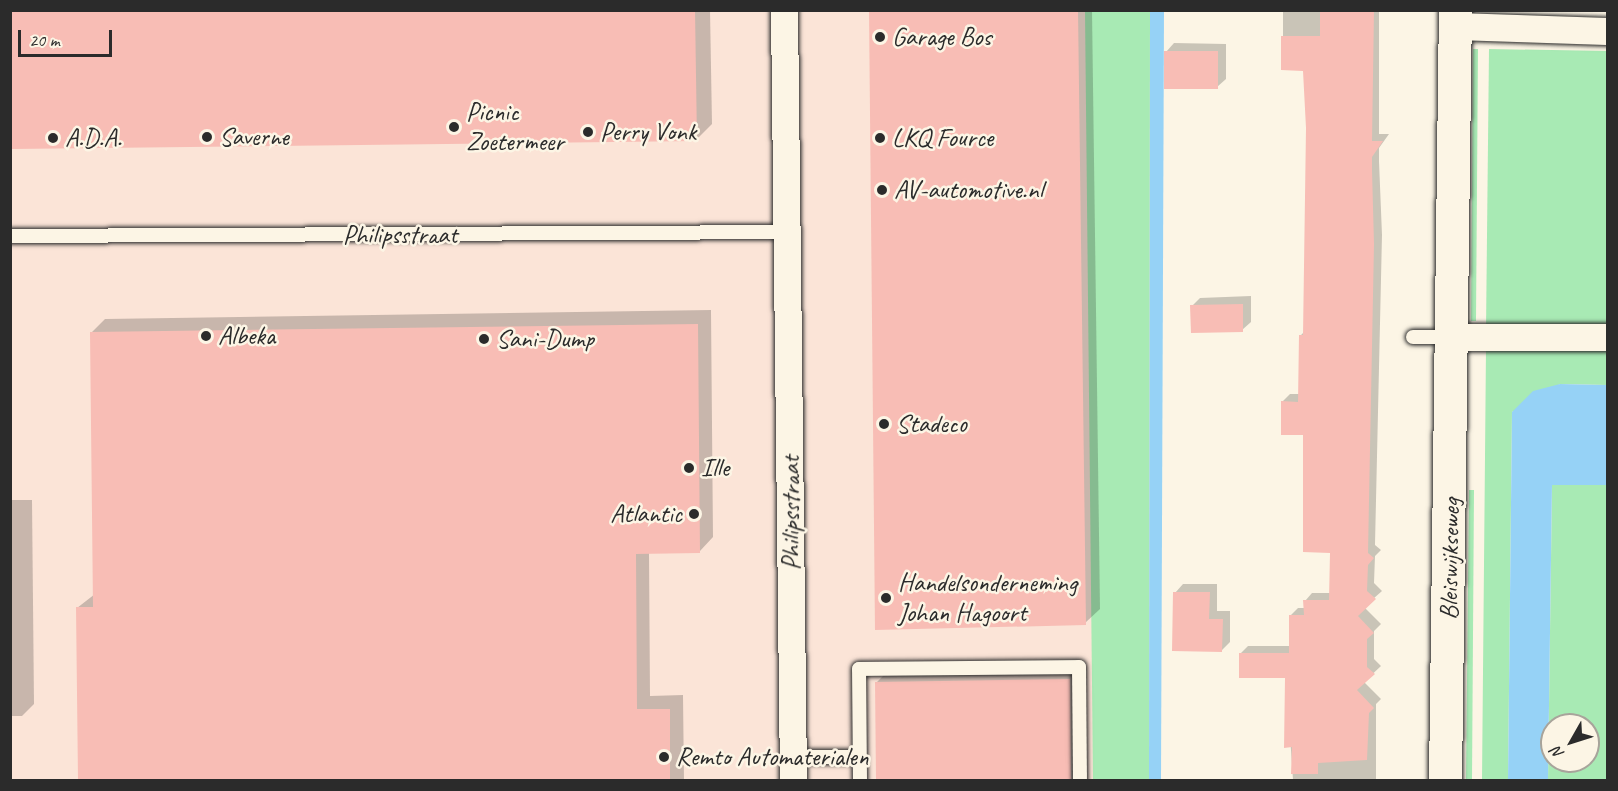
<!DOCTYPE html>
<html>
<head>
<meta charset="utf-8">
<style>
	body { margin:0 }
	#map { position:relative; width:1618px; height:791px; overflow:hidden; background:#fcf5e5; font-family:Caveat,sans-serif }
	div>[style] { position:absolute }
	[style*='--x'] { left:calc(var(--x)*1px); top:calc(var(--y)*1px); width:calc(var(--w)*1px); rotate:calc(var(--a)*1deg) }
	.built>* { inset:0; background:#fbe4d7 }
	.green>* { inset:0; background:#a8eab4 }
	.water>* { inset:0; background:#96d2f6 }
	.shadow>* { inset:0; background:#0003 }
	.building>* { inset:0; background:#f8bdb5 }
	.roads { filter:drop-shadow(0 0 2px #2b2b2b) drop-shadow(0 0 2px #2b2b2b) }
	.lane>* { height:14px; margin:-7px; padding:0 7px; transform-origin:7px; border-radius:7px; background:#fcf5e5 }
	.street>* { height:27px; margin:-13.5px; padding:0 13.5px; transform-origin:13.5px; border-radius:13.5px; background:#fcf5e5 }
	.secondary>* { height:33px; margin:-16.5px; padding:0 16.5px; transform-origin:16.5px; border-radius:16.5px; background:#fcf5e5 }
	.dots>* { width:16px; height:16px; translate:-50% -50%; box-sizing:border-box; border:3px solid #fcf5e5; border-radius:50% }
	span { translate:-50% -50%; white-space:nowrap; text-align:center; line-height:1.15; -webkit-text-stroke:5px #fcf5e5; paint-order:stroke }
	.poi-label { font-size:26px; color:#2b2b2b }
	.left { translate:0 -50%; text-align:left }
	.right { translate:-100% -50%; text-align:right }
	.street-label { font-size:26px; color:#2b2b2b }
	.frame { position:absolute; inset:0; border:12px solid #2b2b2b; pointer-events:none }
	.north { position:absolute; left:1540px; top:713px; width:60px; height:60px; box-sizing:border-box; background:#fcf5e5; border:2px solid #a8a49b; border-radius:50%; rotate:231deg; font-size:16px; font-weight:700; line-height:24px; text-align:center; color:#2b2b2b }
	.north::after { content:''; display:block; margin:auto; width:21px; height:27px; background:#2b2b2b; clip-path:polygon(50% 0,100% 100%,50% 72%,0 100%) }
	.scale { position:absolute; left:18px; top:30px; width:94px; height:27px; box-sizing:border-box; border:3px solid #2b2b2b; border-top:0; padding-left:8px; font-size:18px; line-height:21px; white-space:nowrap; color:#2b2b2b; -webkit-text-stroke:4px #fcf5e5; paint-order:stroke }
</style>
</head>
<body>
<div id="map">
	<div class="built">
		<i style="clip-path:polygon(10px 11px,1158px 11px,1154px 780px,11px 780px)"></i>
	</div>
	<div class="green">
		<i style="clip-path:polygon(1085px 11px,1150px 11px,1149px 780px,1093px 780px)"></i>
		<i style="clip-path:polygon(1473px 49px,1478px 49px,1476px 321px,1471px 321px)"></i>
		<i style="clip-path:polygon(1489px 49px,1607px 51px,1607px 330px,1486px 330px)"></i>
		<i style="clip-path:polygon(1486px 348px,1607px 348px,1607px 385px,1560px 384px,1512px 412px,1508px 780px,1482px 780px)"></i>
		<i style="clip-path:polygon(evenodd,1552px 485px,1607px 485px,1607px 780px,1548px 780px,1552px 485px,1552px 725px,1588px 725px,1588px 761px,1552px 761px,1552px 725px)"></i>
		<i style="clip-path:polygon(1469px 490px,1474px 490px,1472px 780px,1466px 780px)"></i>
	</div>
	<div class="water">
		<i style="clip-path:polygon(1164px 10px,1161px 780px,1149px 780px,1150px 11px)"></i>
		<i style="clip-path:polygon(1560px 384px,1607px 385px,1607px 485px,1552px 485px,1548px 780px,1508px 780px,1512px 412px,1533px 391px)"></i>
	</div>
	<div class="shadow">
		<i style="clip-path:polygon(12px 10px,710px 10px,712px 124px,696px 140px)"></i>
		<i style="clip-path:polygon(1092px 10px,1100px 609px,1085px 623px,871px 11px)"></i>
		<i style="clip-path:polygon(1283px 10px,1379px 10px,1379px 134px,1389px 134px,1379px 148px,1379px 161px,1382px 235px,1375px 545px,1381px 550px,1375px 556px,1374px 583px,1382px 591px,1364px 607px,1381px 624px,1374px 631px,1374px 659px,1381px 666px,1364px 682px,1381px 699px,1376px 704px,1376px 780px,1293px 780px,1286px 676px,1240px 654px,1248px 646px,1290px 646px,1290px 616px,1298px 608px,1305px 608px,1305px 601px,1312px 593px,1331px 593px,1331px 551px,1304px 434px,1282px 402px,1290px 394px,1299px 394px,1301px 335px,1304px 332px,1308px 128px,1304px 69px,1283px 69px)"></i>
		<i style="clip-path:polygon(1174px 43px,1226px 44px,1226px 79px,1217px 87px,1166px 52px)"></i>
		<i style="clip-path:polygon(1251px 296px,1251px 322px,1242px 330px,1192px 306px,1200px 298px)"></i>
		<i style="clip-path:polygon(711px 310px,713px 537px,700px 551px,649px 552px,650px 696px,683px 695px,684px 780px,80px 780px,77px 608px,95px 594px,91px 333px,105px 319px)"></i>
		<i style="clip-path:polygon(10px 500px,32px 500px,34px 704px,22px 716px,10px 716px)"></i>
		<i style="clip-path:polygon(1183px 584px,1217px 584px,1217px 611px,1230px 611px,1230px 642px,1221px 651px,1175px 593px)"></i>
		<i style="clip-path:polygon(1082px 668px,1083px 780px,878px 780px,876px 683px,889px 670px)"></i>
	</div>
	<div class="building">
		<i style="clip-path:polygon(10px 10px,695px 10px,697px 141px,12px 149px)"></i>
		<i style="clip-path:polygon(869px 10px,1078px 10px,1086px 625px,875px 630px)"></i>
		<i style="clip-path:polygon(1320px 10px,1374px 10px,1372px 141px,1383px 141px,1372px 157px,1372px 170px,1374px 244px,1368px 553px,1374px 558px,1368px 565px,1367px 591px,1376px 599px,1358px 616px,1374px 633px,1367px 639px,1367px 667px,1375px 674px,1357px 690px,1374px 708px,1369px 713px,1367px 760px,1318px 763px,1318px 774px,1291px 774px,1292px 747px,1284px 748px,1285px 678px,1239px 678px,1239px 653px,1289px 653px,1289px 615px,1304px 615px,1303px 600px,1329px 600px,1330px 553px,1303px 552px,1303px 435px,1281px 435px,1281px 401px,1298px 402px,1299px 335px,1303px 335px,1306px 128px,1303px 71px,1281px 70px,1281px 36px,1320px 36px)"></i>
		<i style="clip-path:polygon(1164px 51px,1218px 51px,1218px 89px,1164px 89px)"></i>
		<i style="clip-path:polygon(1243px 304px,1243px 332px,1191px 333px,1190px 305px)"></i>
		<i style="clip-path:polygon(698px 324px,700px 553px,636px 554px,637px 709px,670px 709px,670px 780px,78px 780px,76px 607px,93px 607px,90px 332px)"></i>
		<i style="clip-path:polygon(1173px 592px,1210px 592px,1209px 619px,1223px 619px,1222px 652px,1172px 651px)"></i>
		<i style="clip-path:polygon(1070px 679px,1071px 780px,876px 780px,875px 682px)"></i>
	</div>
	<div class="roads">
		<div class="lane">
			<i style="--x:10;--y:236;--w:779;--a:-0.29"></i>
			<i style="--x:1413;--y:337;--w:39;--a:0"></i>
			<i style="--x:793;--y:757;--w:67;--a:0"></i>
			<i style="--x:860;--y:780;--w:111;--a:-90.5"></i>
			<i style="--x:859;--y:669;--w:220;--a:-0.5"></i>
			<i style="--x:1079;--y:667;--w:113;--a:89.5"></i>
		</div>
		<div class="street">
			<i style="--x:784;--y:10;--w:770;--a:89.33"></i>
			<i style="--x:1455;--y:26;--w:153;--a:1.9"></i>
			<i style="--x:1453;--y:337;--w:155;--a:0"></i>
		</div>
		<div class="secondary">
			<i style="--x:1445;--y:780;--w:770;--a:-89.26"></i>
		</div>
	</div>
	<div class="dots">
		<i style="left:880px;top:37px;background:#2b2b2b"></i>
		<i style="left:454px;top:127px;background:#2b2b2b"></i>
		<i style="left:588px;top:132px;background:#2b2b2b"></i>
		<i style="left:207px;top:137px;background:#2b2b2b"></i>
		<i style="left:53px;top:138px;background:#2b2b2b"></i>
		<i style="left:880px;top:138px;background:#2b2b2b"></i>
		<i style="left:882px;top:190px;background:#2b2b2b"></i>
		<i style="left:206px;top:336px;background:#2b2b2b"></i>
		<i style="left:484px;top:339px;background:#2b2b2b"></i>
		<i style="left:884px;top:424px;background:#2b2b2b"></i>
		<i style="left:689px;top:468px;background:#2b2b2b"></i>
		<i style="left:694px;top:514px;background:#2b2b2b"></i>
		<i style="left:886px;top:598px;background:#2b2b2b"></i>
		<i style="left:664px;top:757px;background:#2b2b2b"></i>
	</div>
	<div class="poi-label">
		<span class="left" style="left:892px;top:37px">Garage Bos</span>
		<span class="left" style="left:466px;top:127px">Picnic<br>Zoetermeer</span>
		<span class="left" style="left:600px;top:132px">Perry Vonk</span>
		<span class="left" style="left:219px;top:137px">Saverne</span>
		<span class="left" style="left:65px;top:138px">A.D.A.</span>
		<span class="left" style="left:892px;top:138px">LKQ Fource</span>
		<span class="left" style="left:894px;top:190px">AV-automotive.nl</span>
		<span class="left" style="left:218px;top:336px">Albeka</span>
		<span class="left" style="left:496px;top:339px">Sani-Dump</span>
		<span class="left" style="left:896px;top:424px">Stadeco</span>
		<span class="left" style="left:701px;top:468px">Ille</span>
		<span class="right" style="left:682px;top:514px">Atlantic</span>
		<span class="left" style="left:898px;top:598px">Handelsonderneming<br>Johan Hagoort</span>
		<span class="left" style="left:676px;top:757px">Remto Automaterialen</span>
	</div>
	<div class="street-label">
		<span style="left:400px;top:235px">Philipsstraat</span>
		<span style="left:791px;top:513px;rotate:-90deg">Philipsstraat</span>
		<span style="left:1450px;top:559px;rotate:-89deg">Bleiswijkseweg</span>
	</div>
	<div class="frame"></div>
	<div class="north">N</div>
	<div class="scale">20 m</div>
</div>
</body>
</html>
